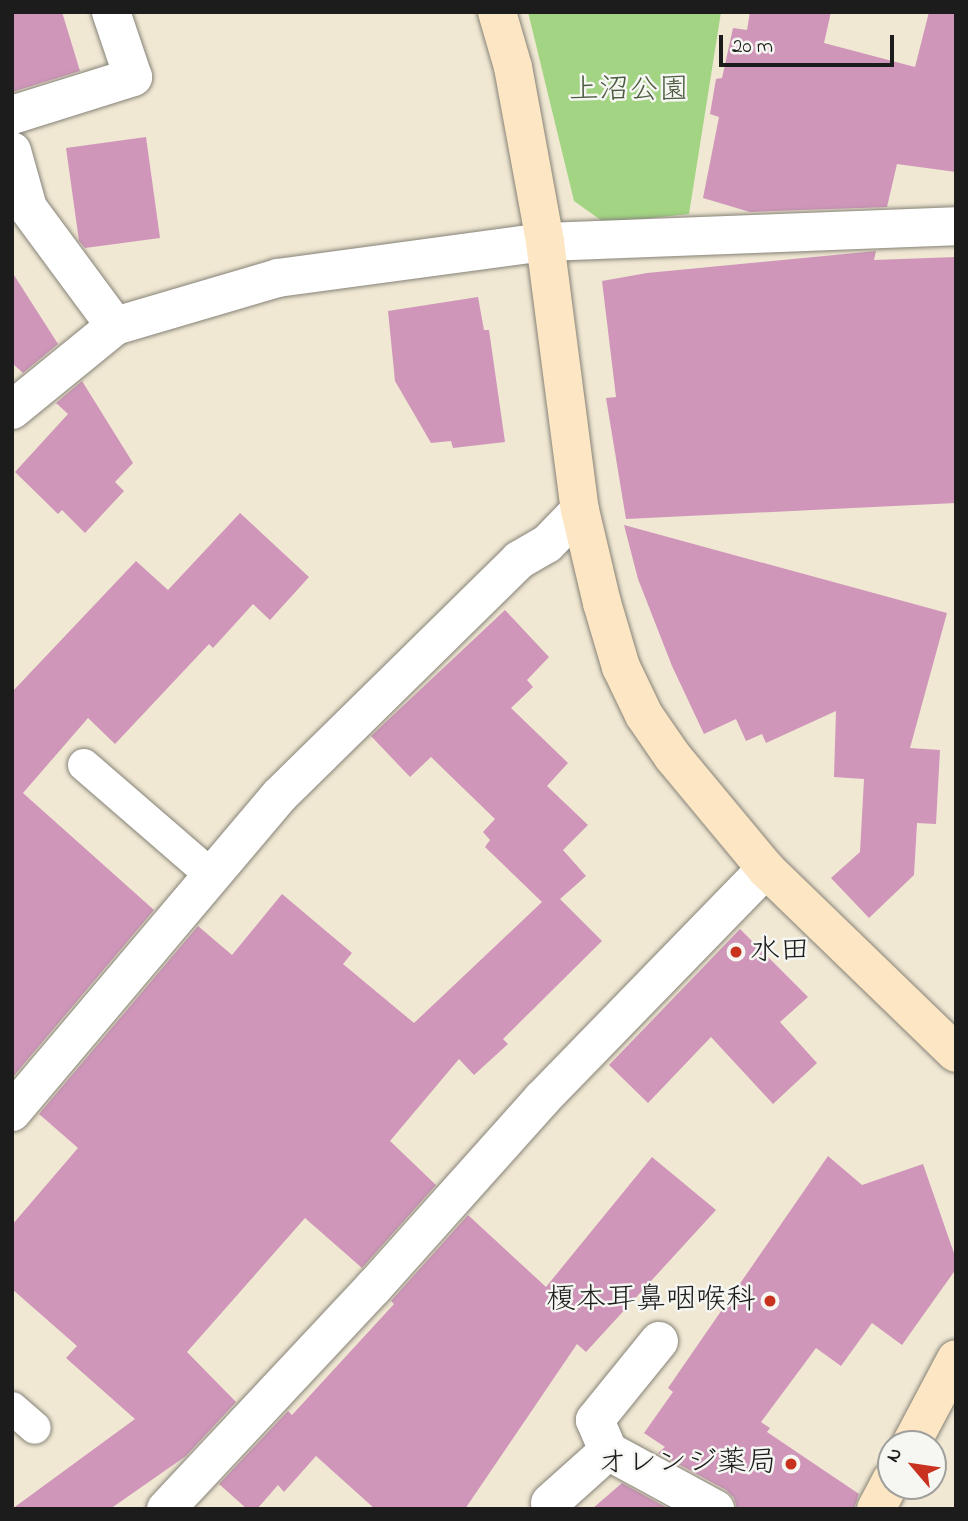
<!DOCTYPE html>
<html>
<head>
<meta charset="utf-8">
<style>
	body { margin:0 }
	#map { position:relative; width:968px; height:1521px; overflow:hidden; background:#f0e8d3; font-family:"Indie Flower","Klee One",sans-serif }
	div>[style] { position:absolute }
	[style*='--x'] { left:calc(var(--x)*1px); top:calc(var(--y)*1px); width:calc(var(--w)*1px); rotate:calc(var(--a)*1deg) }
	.green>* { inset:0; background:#a2d483 }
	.building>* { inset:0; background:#cf96ba }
	.roads { filter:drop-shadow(0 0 2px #868278) drop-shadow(0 0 2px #868278) }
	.lane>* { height:32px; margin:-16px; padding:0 16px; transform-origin:16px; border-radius:16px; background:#fff }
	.street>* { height:38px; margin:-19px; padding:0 19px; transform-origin:19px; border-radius:19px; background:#fff }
	.secondary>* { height:38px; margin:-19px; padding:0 19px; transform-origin:19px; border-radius:19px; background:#fce6c4 }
	.dots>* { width:19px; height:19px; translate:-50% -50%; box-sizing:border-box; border:4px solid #f6f6f2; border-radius:50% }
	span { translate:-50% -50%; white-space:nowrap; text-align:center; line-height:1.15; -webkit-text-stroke:5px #f6f6f2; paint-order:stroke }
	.park-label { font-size:30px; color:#4b5c40 }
	.poi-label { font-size:30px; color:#1c1c1c }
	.left { translate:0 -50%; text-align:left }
	.right { translate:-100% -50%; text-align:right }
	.frame { position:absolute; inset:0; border:14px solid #1c1c1c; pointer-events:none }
	.north { position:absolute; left:877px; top:1430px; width:70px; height:70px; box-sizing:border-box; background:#f6f6f2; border:2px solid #9f9f9c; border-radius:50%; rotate:299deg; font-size:19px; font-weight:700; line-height:28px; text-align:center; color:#1c1c1c }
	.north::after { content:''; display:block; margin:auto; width:24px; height:32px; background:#c8321e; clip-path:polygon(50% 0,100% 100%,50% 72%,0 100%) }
	.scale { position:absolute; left:719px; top:35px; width:175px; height:32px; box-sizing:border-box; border:4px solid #1c1c1c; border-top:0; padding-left:9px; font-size:21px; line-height:24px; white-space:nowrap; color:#1c1c1c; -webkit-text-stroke:5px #f6f6f2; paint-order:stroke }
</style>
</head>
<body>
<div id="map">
	<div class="green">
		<i style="clip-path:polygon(528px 12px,721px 12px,689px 214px,605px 223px,574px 201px)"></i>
	</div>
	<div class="building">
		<i style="clip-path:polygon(12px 12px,62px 12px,80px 71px,12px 92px)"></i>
		<i style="clip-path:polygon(750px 12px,831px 12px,824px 43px,915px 67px,929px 12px,956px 12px,956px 172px,897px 164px,887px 207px,750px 212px,703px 198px,719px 117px,710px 114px,716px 79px,722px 78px,733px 28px,747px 30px)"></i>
		<i style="clip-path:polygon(146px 137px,160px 238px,85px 248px,79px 241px,66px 148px)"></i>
		<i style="clip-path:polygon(876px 251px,874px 260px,956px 257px,956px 503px,626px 519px,606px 398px,616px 397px,602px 281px,647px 273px)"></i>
		<i style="clip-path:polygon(12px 272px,58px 344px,23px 373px,12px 363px)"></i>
		<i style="clip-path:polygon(478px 297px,484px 330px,489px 330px,505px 442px,453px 448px,451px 441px,431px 443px,395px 381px,388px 311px)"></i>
		<i style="clip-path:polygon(82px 381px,133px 463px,115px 482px,124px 491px,85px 533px,62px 510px,58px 514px,15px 472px,68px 414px,56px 403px)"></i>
		<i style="clip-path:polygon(240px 513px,309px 577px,270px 620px,253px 604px,213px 648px,209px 644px,115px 744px,88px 718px,23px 793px,154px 910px,12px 1078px,12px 692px,136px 561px,168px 590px)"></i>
		<i style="clip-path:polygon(624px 525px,947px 613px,910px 748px,940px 750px,936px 824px,917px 823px,914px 875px,869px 918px,831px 878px,860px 852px,864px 779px,834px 777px,836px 711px,766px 743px,762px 734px,746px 741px,736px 719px,704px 734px,672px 666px,638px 579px)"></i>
		<i style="clip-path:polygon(505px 610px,549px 657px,527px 680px,533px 687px,511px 708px,568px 763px,547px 786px,588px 825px,563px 850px,586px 876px,560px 899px,602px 941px,503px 1039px,508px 1044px,474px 1075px,459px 1059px,390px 1141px,436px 1185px,362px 1268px,305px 1218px,187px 1352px,236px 1402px,186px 1456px,110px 1509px,12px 1509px,135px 1419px,66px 1358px,77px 1346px,12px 1289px,12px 1225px,78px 1148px,39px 1114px,198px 926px,232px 955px,282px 894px,352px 953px,343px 964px,414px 1023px,542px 902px,485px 847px,490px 840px,483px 832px,495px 819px,431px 757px,410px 777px,371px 736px)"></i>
		<i style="clip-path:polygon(740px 929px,808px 997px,780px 1022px,817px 1063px,773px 1104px,711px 1037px,648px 1103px,609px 1065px)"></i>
		<i style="clip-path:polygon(828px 1156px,862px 1185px,923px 1164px,956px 1259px,956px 1269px,902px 1345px,872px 1323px,841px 1366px,816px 1348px,761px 1422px,770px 1428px,767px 1432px,859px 1494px,854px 1509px,737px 1509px,734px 1498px,726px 1490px,658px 1453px,665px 1447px,644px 1433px,673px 1392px,668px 1388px)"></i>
		<i style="clip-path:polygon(652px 1157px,716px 1210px,586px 1352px,577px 1344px,465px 1509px,375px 1509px,316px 1456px,284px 1492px,278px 1485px,257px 1509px,247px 1509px,219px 1484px,288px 1411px,292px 1415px,394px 1304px,391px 1301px,468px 1215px,546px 1287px)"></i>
		<i style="clip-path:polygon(622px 1483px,669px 1509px,592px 1509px)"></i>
	</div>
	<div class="roads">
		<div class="lane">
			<i style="--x:84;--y:765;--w:169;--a:40.9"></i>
			<i style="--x:12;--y:1408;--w:30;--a:41"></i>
		</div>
		<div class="street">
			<i style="--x:12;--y:115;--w:127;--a:-17.4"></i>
			<i style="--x:133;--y:77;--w:69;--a:-108.7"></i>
			<i style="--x:12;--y:151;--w:59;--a:74.3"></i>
			<i style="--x:28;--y:208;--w:147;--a:53.6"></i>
			<i style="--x:12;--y:410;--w:133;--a:-39.2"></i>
			<i style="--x:115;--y:326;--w:170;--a:-16.4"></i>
			<i style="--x:278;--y:278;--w:269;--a:-7.7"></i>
			<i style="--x:545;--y:242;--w:411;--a:-2.2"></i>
			<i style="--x:12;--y:1112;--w:415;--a:-49.8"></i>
			<i style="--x:280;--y:795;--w:335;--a:-44.5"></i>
			<i style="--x:519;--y:560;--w:32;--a:-30"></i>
			<i style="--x:547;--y:544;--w:47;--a:-45.9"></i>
			<i style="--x:659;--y:1341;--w:102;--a:129"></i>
			<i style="--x:595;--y:1420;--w:34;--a:67"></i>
			<i style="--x:608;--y:1451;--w:122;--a:28.5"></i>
			<i style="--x:550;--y:1503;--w:78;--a:-41.9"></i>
			<i style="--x:166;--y:1509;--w:304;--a:-46.9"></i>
			<i style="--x:374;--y:1287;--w:252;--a:-48.2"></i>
			<i style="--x:542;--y:1099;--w:321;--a:-45.8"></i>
		</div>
		<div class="secondary">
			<i style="--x:497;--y:12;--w:57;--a:73.8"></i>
			<i style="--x:513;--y:67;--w:178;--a:79.6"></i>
			<i style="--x:545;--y:242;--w:270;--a:82.6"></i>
			<i style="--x:580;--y:510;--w:96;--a:76.7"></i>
			<i style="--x:602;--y:603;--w:67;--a:73.5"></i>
			<i style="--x:621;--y:667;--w:53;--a:64.4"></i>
			<i style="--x:644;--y:715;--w:51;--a:55.4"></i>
			<i style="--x:673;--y:757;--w:146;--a:50.3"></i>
			<i style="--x:766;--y:869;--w:264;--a:44.1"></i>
			<i style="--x:911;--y:1444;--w:96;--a:-62.1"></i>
			<i style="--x:876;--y:1509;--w:32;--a:-62"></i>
		</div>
	</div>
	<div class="dots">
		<i style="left:736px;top:952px;background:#c8321e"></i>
		<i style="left:770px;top:1301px;background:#c8321e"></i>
		<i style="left:791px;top:1464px;background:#c8321e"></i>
	</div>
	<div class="park-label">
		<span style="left:629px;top:91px">上沼公園</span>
	</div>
	<div class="poi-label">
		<span class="left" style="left:750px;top:952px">水田</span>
		<span class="right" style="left:756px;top:1301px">榎本耳鼻咽喉科</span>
		<span class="right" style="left:777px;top:1464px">オレンジ薬局</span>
	</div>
	<div class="frame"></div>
	<div class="north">N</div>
	<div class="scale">20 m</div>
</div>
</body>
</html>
